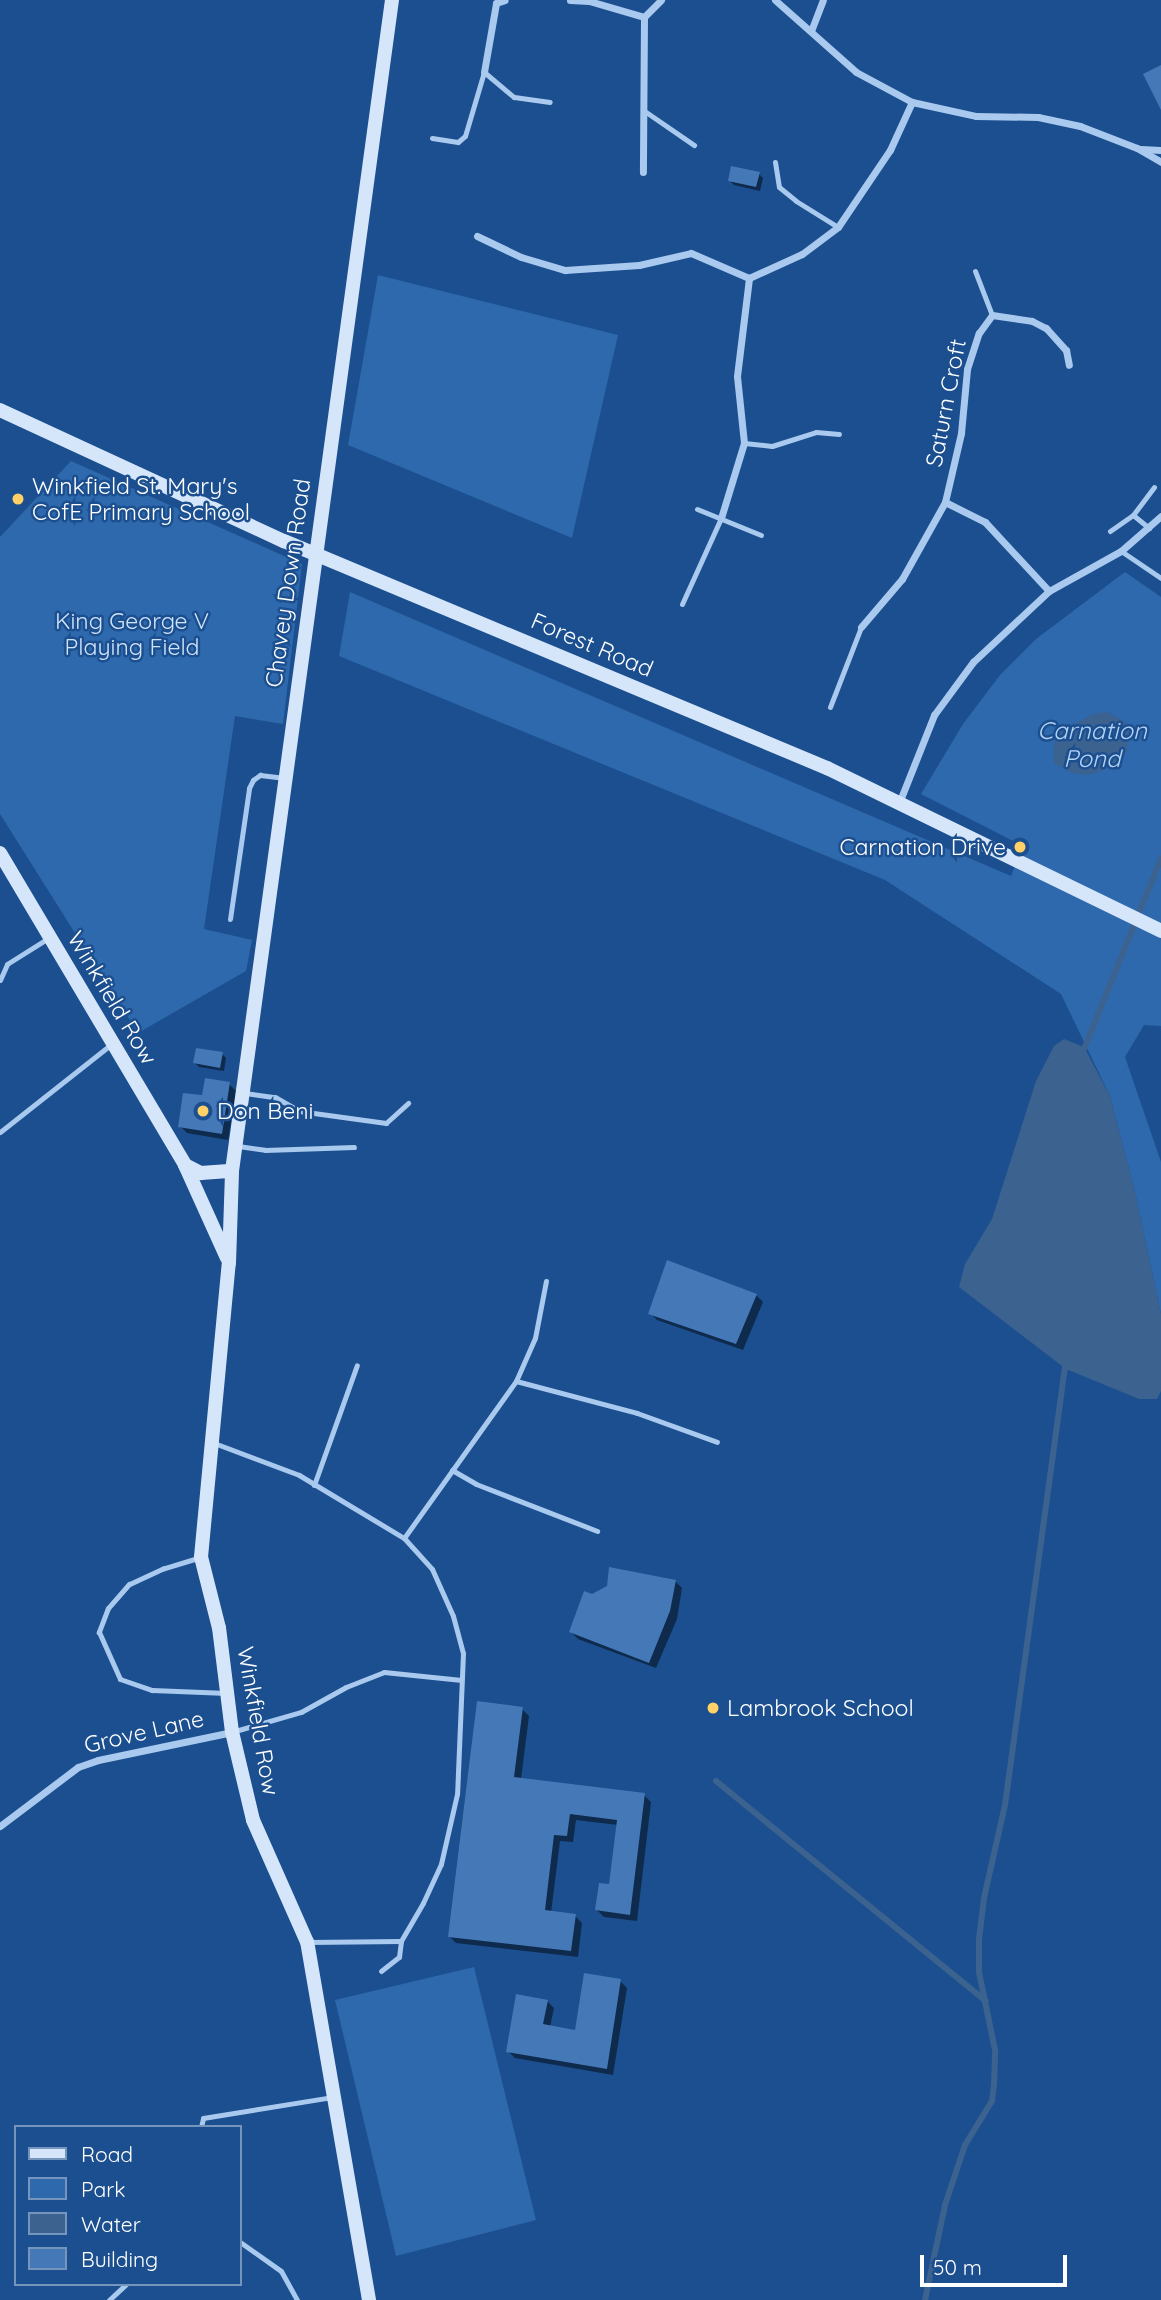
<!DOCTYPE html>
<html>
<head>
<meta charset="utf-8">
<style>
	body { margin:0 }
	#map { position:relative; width:1161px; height:2300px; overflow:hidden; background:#1b4f8f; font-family:Quicksand,sans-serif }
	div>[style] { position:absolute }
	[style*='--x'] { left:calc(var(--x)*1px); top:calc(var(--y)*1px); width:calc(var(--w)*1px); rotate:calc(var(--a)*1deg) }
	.green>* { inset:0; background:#2e69ad }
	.water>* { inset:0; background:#3c6290 }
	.shadow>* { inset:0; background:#0007 }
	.stream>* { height:6px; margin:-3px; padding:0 3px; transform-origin:3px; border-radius:3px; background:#3c6290 }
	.building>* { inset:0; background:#4478b7 }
	.lane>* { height:5px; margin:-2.5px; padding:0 2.5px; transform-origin:2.5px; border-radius:2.5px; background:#a9c9ee }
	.street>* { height:7px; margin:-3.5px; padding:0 3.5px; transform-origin:3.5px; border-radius:3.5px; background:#a9c9ee }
	.secondary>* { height:14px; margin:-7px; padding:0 7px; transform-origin:7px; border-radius:7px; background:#d6e6fa }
	.dots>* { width:19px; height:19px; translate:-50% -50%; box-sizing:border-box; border:4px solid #1b4f8f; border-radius:50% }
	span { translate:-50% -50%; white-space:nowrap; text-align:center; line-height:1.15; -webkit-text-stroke:5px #1b4f8f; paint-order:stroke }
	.street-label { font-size:23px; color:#fff }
	.poi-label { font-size:23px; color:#fff }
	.left { translate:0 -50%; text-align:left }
	.right { translate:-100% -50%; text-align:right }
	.park-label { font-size:23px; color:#cfe3fa }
	.water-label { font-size:24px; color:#b5d3f5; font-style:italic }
	.legend { position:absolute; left:14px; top:2125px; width:228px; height:161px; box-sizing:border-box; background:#1b4f8f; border:2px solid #7695bc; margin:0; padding:9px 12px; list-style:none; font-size:21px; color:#fff }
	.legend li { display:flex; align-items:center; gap:14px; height:35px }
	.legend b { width:35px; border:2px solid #7695bc }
	.scale { position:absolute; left:920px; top:2255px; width:147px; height:32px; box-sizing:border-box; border:4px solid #fff; border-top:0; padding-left:9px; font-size:21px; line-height:24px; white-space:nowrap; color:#fff; -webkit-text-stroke:5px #1b4f8f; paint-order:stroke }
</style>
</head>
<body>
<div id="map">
	<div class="green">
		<i style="clip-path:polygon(378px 275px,618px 335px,572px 538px,348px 445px)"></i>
		<i style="clip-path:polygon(71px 461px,302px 564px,283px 724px,235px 716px,204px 929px,252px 940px,246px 971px,138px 1033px,0 814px,0 537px)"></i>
		<i style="clip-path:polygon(1125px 572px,1161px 597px,1161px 1026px,1144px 1025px,1125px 1057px,1161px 1162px,1161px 1314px,1134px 1188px,1110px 1096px,1061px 994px,885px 880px,339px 656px,350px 592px,1011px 876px,1023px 846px,921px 794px,963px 724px,1000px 675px,1036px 639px)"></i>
		<i style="clip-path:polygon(474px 1967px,536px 2220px,396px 2256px,335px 2000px)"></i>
	</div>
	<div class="water">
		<i style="clip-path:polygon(1107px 712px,1125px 722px,1130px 734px,1126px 753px,1102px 771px,1087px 775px,1072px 773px,1054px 763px,1054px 744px,1062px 730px,1094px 714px)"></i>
		<i style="clip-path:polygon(1064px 1039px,1084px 1047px,1110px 1096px,1134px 1188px,1161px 1314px,1161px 1391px,1157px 1399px,1139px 1399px,1066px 1369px,959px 1287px,965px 1264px,992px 1219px,1036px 1081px,1054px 1046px)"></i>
	</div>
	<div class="shadow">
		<i style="clip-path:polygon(759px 174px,763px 178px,760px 191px,734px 185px,730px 181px)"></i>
		<i style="clip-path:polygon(222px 1054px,226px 1058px,224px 1071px,199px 1067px,195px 1063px)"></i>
		<i style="clip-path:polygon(229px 1084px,236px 1091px,228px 1140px,187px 1133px,180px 1126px,203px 1097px)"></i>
		<i style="clip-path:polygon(756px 1295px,763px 1302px,743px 1350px,657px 1320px,650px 1313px)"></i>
		<i style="clip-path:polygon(675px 1581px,682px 1588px,677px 1619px,656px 1668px,578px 1639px,571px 1632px,592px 1596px,609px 1587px)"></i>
		<i style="clip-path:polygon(522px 1709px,529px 1716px,521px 1779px,644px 1795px,651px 1802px,637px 1921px,604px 1917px,597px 1910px,611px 1886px,618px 1825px,576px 1820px,573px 1842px,560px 1841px,551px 1913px,575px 1916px,582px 1923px,578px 1957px,456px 1943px,449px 1936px)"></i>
		<i style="clip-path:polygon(620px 1981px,627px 1988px,613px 2075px,515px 2058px,508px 2051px,547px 2001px,554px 2008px,550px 2027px,577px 2032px)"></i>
	</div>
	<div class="stream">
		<i style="--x:1082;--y:1054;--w:211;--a:-68"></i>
		<i style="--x:716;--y:1781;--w:348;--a:39.2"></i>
		<i style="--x:925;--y:2300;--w:97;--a:-78.1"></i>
		<i style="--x:945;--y:2205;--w:63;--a:-71.6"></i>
		<i style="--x:965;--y:2145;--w:52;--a:-58.5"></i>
		<i style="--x:992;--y:2101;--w:16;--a:-83"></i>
		<i style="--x:994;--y:2085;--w:35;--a:-88"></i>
		<i style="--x:995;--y:2050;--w:80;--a:-101.6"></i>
		<i style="--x:979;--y:1972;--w:33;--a:-90"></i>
		<i style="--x:979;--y:1939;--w:41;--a:-83"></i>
		<i style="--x:984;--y:1898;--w:95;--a:-77.3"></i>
		<i style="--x:1005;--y:1805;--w:447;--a:-82.2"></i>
	</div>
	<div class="building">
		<i style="clip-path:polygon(1161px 65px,1161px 110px,1143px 74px)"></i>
		<i style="clip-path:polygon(731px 166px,760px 172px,756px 187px,728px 181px)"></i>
		<i style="clip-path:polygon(196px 1048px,223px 1052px,220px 1068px,193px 1063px)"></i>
		<i style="clip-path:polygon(205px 1078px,230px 1082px,222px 1134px,178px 1127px,183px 1093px,202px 1095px)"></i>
		<i style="clip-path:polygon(667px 1260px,757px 1294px,736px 1344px,648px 1314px)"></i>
		<i style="clip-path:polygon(609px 1567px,676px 1580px,670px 1611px,649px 1663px,569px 1632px,584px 1591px,592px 1594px,607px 1586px)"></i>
		<i style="clip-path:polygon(477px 1701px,523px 1707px,514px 1777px,645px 1793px,630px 1915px,595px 1910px,599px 1883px,609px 1884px,617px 1820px,570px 1814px,567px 1836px,554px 1835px,545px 1910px,576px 1914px,571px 1951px,448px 1937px)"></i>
		<i style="clip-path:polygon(584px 1973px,621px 1979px,607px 2069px,506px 2052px,516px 1994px,548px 2000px,543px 2024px,575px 2030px)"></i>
	</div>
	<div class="lane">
		<i style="--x:643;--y:110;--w:62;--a:34.5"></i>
		<i style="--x:432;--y:138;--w:26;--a:9"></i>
		<i style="--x:458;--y:142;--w:9;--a:-41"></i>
		<i style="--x:465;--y:136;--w:67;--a:-73.5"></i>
		<i style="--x:484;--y:72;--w:39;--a:40"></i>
		<i style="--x:514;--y:97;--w:36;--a:8"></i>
		<i style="--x:775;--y:162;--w:25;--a:81"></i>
		<i style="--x:779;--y:187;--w:22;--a:39"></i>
		<i style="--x:796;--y:201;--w:49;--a:31.8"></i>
		<i style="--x:975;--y:271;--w:47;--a:68.9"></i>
		<i style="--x:744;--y:443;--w:28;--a:6"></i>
		<i style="--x:772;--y:446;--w:46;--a:-17.7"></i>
		<i style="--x:816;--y:432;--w:23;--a:5"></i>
		<i style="--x:697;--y:509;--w:69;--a:22.1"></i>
		<i style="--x:1133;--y:515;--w:35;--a:-53"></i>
		<i style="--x:1110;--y:531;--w:28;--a:-35"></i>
		<i style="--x:1133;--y:515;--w:21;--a:39"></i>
		<i style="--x:1121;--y:551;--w:48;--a:34"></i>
		<i style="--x:682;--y:604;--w:94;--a:-65.6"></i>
		<i style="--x:830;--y:707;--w:86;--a:-68.8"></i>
		<i style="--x:230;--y:919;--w:132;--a:-81.7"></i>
		<i style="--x:249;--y:788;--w:9;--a:-63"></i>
		<i style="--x:253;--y:780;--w:9;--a:-36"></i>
		<i style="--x:260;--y:775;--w:25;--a:7"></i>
		<i style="--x:0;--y:980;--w:17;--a:-66"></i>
		<i style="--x:7;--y:964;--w:51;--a:-32.1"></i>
		<i style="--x:245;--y:1093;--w:30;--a:8"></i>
		<i style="--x:275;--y:1097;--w:28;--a:30"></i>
		<i style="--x:299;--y:1111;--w:88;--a:7.9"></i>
		<i style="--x:386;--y:1123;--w:30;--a:-42"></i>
		<i style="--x:0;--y:1132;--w:140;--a:-38.3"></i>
		<i style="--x:238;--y:1146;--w:27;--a:8"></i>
		<i style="--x:265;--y:1150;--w:89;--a:-1.9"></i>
		<i style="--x:516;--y:1381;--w:125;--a:14.8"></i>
		<i style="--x:637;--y:1413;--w:85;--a:19.9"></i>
		<i style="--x:214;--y:1443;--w:91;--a:20.6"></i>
		<i style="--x:299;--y:1475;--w:122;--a:31"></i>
		<i style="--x:404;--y:1538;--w:42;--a:47.9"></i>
		<i style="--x:432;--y:1569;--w:51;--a:65.9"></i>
		<i style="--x:453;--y:1616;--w:38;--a:75"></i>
		<i style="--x:463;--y:1653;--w:141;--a:92.4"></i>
		<i style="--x:457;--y:1794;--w:72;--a:102.9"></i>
		<i style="--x:441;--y:1864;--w:43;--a:114.8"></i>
		<i style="--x:423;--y:1903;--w:44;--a:120.1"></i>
		<i style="--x:401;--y:1941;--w:93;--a:179.4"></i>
		<i style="--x:452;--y:1470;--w:28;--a:30"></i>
		<i style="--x:476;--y:1484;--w:130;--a:21.2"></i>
		<i style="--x:314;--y:1485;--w:127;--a:-70.3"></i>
		<i style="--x:404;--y:1538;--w:193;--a:-54.5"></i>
		<i style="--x:516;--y:1381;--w:47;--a:-66.2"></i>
		<i style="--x:535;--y:1338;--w:58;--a:-79.1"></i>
		<i style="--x:201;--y:1557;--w:39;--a:163"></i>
		<i style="--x:164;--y:1568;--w:38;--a:155"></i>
		<i style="--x:129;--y:1584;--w:32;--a:131"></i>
		<i style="--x:108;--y:1608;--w:26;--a:111"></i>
		<i style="--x:99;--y:1632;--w:51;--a:65.9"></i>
		<i style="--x:120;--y:1679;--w:34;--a:19"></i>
		<i style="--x:152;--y:1690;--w:75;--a:2.3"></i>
		<i style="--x:235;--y:1731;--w:69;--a:-16.1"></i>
		<i style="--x:301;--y:1712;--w:51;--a:-29.1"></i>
		<i style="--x:346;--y:1687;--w:41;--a:-21.5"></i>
		<i style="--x:384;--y:1672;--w:78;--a:5.9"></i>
		<i style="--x:381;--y:1971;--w:23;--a:-38"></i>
		<i style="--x:399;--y:1957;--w:16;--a:-83"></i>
		<i style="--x:201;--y:2127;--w:9;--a:-77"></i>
		<i style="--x:203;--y:2118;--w:132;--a:-9.2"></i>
		<i style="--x:240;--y:2242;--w:50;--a:35.3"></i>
		<i style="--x:281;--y:2271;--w:33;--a:61"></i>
		<i style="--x:109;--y:2300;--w:23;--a:-43"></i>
	</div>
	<div class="street">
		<i style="--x:570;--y:0;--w:19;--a:3"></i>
		<i style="--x:589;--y:1;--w:57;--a:16.2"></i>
		<i style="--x:644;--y:17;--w:155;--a:90.4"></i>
		<i style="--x:775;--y:0;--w:108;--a:41.6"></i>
		<i style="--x:856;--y:72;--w:64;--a:28.2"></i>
		<i style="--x:912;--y:102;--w:66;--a:12.3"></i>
		<i style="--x:976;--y:116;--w:62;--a:0.9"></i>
		<i style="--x:1038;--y:117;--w:43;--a:12.1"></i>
		<i style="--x:1080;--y:126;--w:61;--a:21.1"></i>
		<i style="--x:1137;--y:148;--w:28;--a:30"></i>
		<i style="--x:644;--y:17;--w:24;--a:-45"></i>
		<i style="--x:811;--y:31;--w:33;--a:-69"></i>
		<i style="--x:484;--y:72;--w:70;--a:-80.1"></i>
		<i style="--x:496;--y:3;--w:9;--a:-18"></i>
		<i style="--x:1141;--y:149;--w:20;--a:3"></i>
		<i style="--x:477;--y:236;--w:49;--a:25.5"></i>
		<i style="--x:521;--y:257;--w:46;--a:16.5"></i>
		<i style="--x:565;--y:270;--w:74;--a:-3.9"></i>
		<i style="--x:639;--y:265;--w:53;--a:-13"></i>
		<i style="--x:691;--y:253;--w:63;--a:23.3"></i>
		<i style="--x:749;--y:278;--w:58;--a:-24.4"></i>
		<i style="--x:802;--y:254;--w:45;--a:-36.9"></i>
		<i style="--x:838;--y:227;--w:93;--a:-56"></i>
		<i style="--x:890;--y:150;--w:53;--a:-65.4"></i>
		<i style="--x:945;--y:502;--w:45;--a:26.6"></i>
		<i style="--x:985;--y:522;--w:94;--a:47.2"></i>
		<i style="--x:721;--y:518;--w:78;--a:-73"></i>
		<i style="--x:744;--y:443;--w:67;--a:-96"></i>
		<i style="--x:737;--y:376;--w:99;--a:-83"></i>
		<i style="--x:861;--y:627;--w:63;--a:-49.5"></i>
		<i style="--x:902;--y:579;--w:88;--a:-60.8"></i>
		<i style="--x:945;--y:502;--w:71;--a:-76.9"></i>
		<i style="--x:961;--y:433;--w:64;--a:-84.6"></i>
		<i style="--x:967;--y:369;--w:38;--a:-72"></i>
		<i style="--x:979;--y:333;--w:22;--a:-54"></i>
		<i style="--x:992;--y:315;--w:40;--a:8.5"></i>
		<i style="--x:1032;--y:321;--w:16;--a:27"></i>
		<i style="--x:1046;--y:328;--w:30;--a:48"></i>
		<i style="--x:1066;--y:350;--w:15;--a:79"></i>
		<i style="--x:899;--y:803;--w:95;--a:-68.3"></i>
		<i style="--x:934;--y:715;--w:66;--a:-53.7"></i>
		<i style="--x:973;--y:662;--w:104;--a:-43.1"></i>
		<i style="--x:1049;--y:591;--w:82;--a:-29.1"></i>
		<i style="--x:1121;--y:551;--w:53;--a:-41.2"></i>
		<i style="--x:0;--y:1826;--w:98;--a:-37.1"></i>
		<i style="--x:78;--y:1767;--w:21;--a:-19"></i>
		<i style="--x:98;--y:1760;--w:137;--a:-11.8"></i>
	</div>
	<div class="secondary">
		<i style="--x:0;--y:410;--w:313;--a:24.8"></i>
		<i style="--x:284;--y:541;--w:589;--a:22.69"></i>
		<i style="--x:827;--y:768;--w:372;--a:26"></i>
		<i style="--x:0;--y:853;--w:363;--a:59.3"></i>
		<i style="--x:185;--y:1165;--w:18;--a:27"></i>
		<i style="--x:201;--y:1173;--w:31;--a:-4"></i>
		<i style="--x:185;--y:1165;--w:102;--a:65.7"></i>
		<i style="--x:369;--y:2300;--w:363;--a:-99.8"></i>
		<i style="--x:307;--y:1942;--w:133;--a:-113.9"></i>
		<i style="--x:253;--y:1820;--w:90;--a:-103.4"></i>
		<i style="--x:232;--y:1732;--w:105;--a:-97.1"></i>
		<i style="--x:219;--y:1628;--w:73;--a:-104.2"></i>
		<i style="--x:201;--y:1557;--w:295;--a:-84.6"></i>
		<i style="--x:229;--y:1263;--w:92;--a:-88.1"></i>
		<i style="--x:232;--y:1171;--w:1182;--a:-82.22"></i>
	</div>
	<div class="dots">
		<i style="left:18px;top:499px;background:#ffd166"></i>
		<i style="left:1020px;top:847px;background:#ffd166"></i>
		<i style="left:203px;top:1111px;background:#ffd166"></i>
		<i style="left:713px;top:1708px;background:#ffd166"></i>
	</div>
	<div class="street-label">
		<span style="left:946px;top:403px;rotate:-79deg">Saturn Croft</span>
		<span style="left:288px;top:583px;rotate:-82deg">Chavey Down Road</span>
		<span style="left:592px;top:645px;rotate:23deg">Forest Road</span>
		<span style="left:112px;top:998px;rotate:59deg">Winkfield Row</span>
		<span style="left:258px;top:1721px;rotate:80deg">Winkfield Row</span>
		<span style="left:144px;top:1732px;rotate:-13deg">Grove Lane</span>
	</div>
	<div class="poi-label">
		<span class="left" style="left:32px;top:499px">Winkfield St. Mary's<br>CofE Primary School</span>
		<span class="right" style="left:1006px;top:847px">Carnation Drive</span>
		<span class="left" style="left:217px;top:1111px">Don Beni</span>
		<span class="left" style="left:727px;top:1708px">Lambrook School</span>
	</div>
	<div class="park-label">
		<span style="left:132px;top:634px">King George V<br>Playing Field</span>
	</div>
	<div class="water-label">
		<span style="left:1092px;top:745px">Carnation<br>Pond</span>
	</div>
	<ul class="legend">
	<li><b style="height:9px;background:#d6e6fa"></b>Road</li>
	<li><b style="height:19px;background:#2e69ad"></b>Park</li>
	<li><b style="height:19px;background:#3c6290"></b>Water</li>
	<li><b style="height:19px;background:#4478b7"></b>Building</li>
	</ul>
	<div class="scale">50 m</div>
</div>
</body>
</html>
